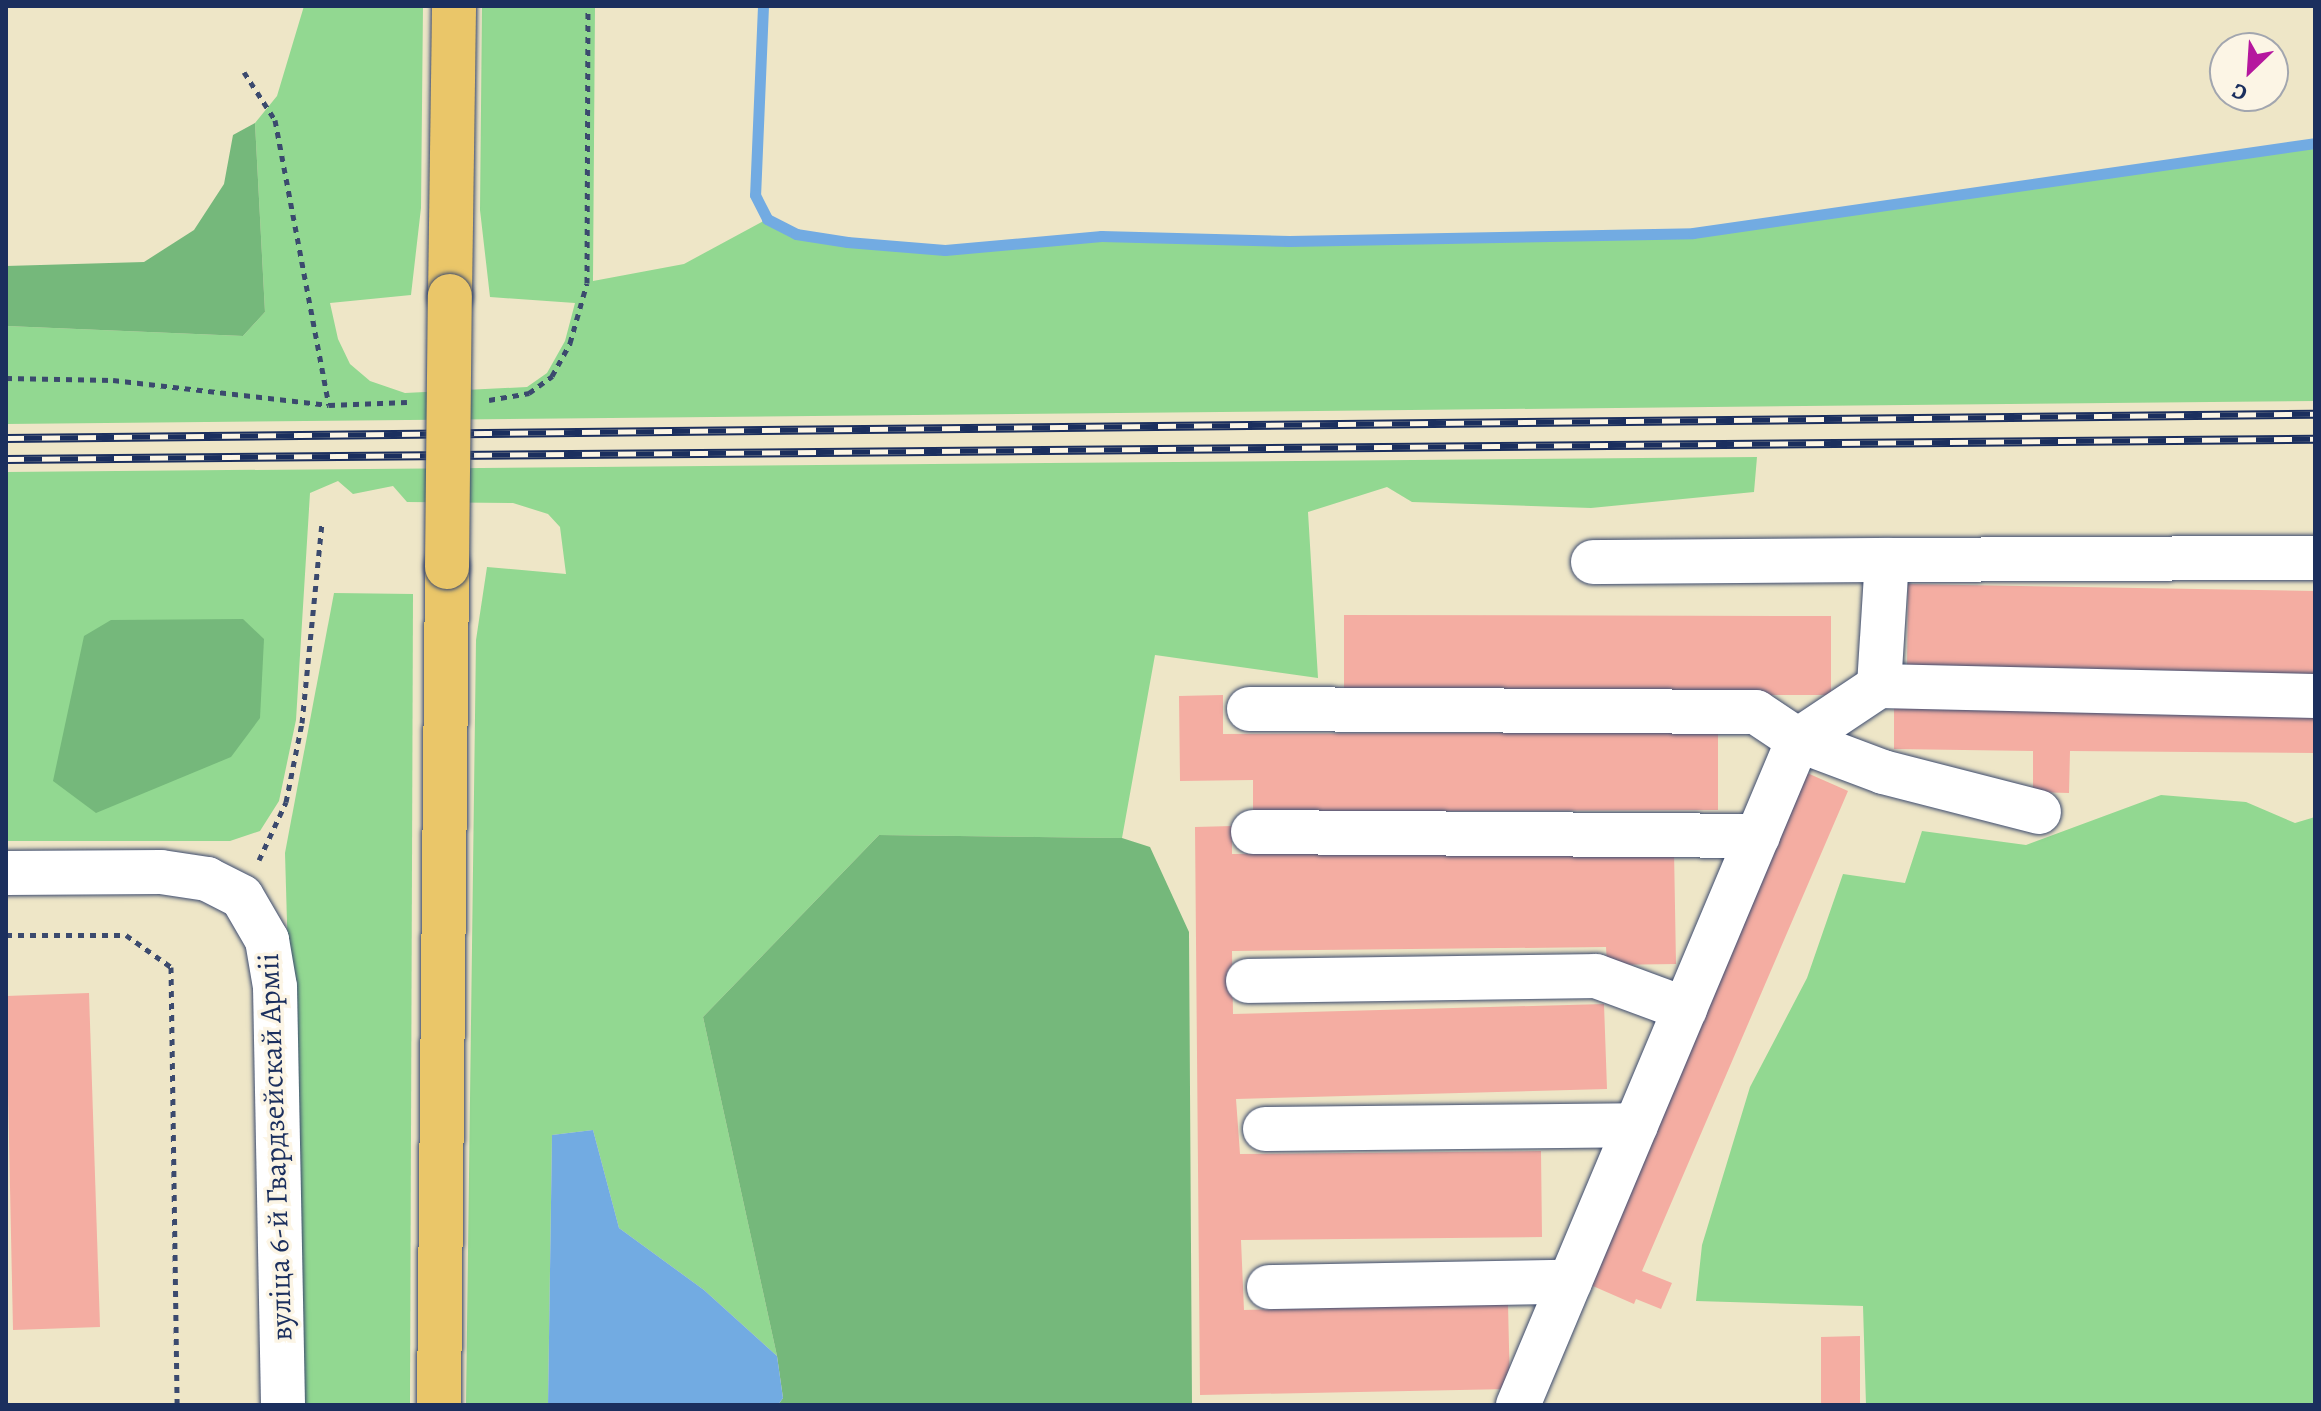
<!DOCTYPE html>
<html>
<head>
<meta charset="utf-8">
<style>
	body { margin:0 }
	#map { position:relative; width:2321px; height:1411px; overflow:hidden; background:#eee6c7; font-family:Alegreya,serif }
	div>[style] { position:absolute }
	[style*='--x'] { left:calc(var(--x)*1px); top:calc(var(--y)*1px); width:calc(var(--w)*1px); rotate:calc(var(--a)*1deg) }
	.green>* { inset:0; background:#92d891 }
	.forest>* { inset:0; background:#75b87b }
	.water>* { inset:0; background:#72abe2 }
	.stream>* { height:11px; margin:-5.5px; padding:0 5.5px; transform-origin:5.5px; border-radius:5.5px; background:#72abe2 }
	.building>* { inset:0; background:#f4ada2 }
	.path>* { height:5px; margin-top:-2.5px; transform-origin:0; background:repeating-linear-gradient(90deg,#3b4a6e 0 6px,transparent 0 12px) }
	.roads { filter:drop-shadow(0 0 2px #3b4a6e) drop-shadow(0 0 2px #3b4a6e) }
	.minor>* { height:44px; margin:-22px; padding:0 22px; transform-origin:22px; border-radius:22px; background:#fff }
	.major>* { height:44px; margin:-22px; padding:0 22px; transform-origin:22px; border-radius:22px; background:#eac669 }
	.rail>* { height:9px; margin-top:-4.5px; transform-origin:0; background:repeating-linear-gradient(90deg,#fcf5e5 0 18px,#1b2f5e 0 36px); box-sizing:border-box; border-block:2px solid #1b2f5e }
	.bridges { filter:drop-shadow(0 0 2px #3b4a6e) drop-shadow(0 0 2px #3b4a6e) }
	.major-bridge>* { height:44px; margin:-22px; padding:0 22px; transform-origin:22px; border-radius:22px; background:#eac669 }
	span { translate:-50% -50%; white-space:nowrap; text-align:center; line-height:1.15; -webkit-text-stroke:7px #fcf5e5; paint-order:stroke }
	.street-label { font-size:30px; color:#1b2f5e }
	.frame { position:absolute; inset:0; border:8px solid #1b2f5e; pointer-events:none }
	.north { position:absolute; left:2209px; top:32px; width:80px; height:80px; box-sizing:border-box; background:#fcf5e5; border:2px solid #a2a6af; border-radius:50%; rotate:205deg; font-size:22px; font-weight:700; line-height:32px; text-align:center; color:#1b2f5e }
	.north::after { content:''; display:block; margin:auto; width:28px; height:36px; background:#b5179e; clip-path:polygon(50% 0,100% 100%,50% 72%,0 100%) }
</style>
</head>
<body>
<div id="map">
	<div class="green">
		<i style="clip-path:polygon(304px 6px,423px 6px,421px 208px,411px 295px,330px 303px,338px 339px,350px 364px,370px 381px,405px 393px,527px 387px,547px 373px,565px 341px,575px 303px,490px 297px,480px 210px,482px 6px,595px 6px,593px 281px,684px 264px,767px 219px,796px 234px,945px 250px,1101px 236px,1289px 241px,1693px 233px,2315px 143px,2315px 401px,6px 424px,6px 326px,243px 336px,265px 312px,255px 123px,277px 96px)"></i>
		<i style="clip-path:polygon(1757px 457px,1754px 492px,1591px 508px,1412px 502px,1387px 487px,1308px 512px,1318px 678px,1155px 655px,1122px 838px,879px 835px,703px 1017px,777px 1356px,704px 1290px,619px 1228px,593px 1130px,552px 1135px,548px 1405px,466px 1405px,476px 640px,487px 567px,566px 574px,560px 527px,548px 514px,513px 503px,407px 502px,393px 486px,353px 494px,338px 481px,310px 493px,296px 720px,279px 801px,260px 831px,230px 841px,6px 841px,6px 472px)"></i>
		<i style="clip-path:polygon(334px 593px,413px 594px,410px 1405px,301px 1405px,285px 853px)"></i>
		<i style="clip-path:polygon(2161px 795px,2246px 802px,2295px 823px,2315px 817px,2315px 1405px,1866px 1405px,1863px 1306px,1696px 1301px,1702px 1245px,1750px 1087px,1807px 978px,1843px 874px,1905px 883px,1922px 831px,2026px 845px)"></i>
	</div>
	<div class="forest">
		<i style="clip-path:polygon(255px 123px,265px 312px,243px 336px,6px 326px,6px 266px,144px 262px,194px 230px,224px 184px,233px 135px)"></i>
		<i style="clip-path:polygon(243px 619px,264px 639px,260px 718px,231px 757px,96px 813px,53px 781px,84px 636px,111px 620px)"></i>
		<i style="clip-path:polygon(879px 835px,1122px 838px,1150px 847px,1189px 932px,1192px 1405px,778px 1405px,783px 1398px,777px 1356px,703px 1017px)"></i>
	</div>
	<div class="water">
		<i style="clip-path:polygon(593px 1130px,619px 1228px,704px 1290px,777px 1356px,783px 1398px,778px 1405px,548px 1405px,552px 1135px)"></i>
	</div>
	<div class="stream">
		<i style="--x:763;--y:6;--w:189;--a:92.4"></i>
		<i style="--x:755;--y:195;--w:27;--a:63"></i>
		<i style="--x:767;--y:219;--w:33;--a:27"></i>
		<i style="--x:796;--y:234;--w:52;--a:8.9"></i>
		<i style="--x:847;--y:242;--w:98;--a:4.7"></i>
		<i style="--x:945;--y:250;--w:157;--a:-5.1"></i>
		<i style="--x:1101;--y:236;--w:188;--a:1.5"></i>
		<i style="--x:1289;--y:241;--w:404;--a:-1.1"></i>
		<i style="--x:1693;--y:233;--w:628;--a:-8.23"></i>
	</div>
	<div class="building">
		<i style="clip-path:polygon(1908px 584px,2315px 591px,2315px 678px,1907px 671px)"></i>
		<i style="clip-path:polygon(1344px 615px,1831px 616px,1831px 695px,1344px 695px)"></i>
		<i style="clip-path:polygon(1223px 695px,1223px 734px,1718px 732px,1718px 810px,1253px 812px,1253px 780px,1180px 781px,1179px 696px)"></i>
		<i style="clip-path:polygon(1894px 706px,2315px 711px,2315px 753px,2070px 751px,2069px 793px,2033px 792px,2033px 751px,1894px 749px)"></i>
		<i style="clip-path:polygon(1805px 772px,1848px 791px,1642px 1271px,1672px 1283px,1661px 1309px,1636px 1299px,1634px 1304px,1586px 1283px)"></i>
		<i style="clip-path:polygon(1232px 826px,1232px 854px,1674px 850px,1676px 964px,1607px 965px,1606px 947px,1232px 951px,1233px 1014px,1604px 1004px,1607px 1089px,1236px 1099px,1240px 1154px,1541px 1151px,1542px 1237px,1241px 1240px,1244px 1310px,1508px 1304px,1510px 1389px,1200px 1395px,1195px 827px)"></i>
		<i style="clip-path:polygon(89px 993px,100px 1327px,13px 1330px,6px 996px)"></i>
		<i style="clip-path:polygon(1860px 1336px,1860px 1405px,1821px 1405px,1821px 1337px)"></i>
	</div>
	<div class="path">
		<i style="--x:244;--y:72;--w:57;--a:57.1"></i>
		<i style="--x:275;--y:120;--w:290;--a:79.3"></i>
		<i style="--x:6;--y:378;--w:107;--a:1.1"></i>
		<i style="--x:113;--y:380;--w:217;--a:6.6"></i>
		<i style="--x:329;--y:405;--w:78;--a:-2.2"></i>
		<i style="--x:489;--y:400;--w:41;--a:-9.9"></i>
		<i style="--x:529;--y:393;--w:29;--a:-36"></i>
		<i style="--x:552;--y:376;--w:38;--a:-61"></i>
		<i style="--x:570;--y:343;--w:62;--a:-74.2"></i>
		<i style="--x:587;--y:283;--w:277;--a:-89.8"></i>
		<i style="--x:259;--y:860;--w:64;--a:-65"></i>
		<i style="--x:286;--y:802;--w:81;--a:-78.6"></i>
		<i style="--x:302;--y:723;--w:203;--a:-84.3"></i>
		<i style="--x:6;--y:935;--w:120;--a:0"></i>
		<i style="--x:126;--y:935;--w:55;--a:35.4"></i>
		<i style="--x:171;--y:967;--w:438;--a:89.2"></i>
	</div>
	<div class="roads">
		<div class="minor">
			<i style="--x:1593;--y:562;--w:294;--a:-0.4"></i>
			<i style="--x:1879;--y:686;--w:126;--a:-86.4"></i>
			<i style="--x:1887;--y:560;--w:428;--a:-0.3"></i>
			<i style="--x:1249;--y:709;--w:507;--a:0.34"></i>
			<i style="--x:1756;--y:712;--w:50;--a:33.7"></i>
			<i style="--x:1798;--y:740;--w:722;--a:112.83"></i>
			<i style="--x:1798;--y:740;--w:97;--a:-33.7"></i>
			<i style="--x:1879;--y:686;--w:436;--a:1.3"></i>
			<i style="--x:1798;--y:740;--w:91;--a:20.6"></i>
			<i style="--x:1883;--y:772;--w:161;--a:14.4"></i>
			<i style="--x:1253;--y:832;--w:505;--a:0.45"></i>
			<i style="--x:6;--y:873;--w:155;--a:-0.4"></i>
			<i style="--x:161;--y:872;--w:47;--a:8.7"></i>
			<i style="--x:207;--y:879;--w:39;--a:27"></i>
			<i style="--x:242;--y:897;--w:50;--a:59.8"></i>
			<i style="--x:267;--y:940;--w:48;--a:80.3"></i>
			<i style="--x:275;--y:987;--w:418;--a:88.9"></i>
			<i style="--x:1248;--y:981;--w:348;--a:-0.8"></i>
			<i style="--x:1596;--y:976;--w:95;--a:20.3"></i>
			<i style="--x:1265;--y:1129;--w:371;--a:-0.6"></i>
			<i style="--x:1269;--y:1287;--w:301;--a:-1"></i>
		</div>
		<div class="major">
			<i style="--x:450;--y:296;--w:290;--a:-89.2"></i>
			<i style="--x:439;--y:1405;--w:838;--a:-89.45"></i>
		</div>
	</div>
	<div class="rail">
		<i style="--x:6;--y:438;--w:2309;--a:-0.6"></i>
		<i style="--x:6;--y:459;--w:2309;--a:-0.5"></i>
	</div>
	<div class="bridges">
		<div class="major-bridge">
			<i style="--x:447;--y:567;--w:271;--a:-89.4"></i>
		</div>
	</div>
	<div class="street-label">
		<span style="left:275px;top:1147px;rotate:-92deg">вуліца 6-й Гвардзейскай Арміі</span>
	</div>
	<div class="frame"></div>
	<div class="north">С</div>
</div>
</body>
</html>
